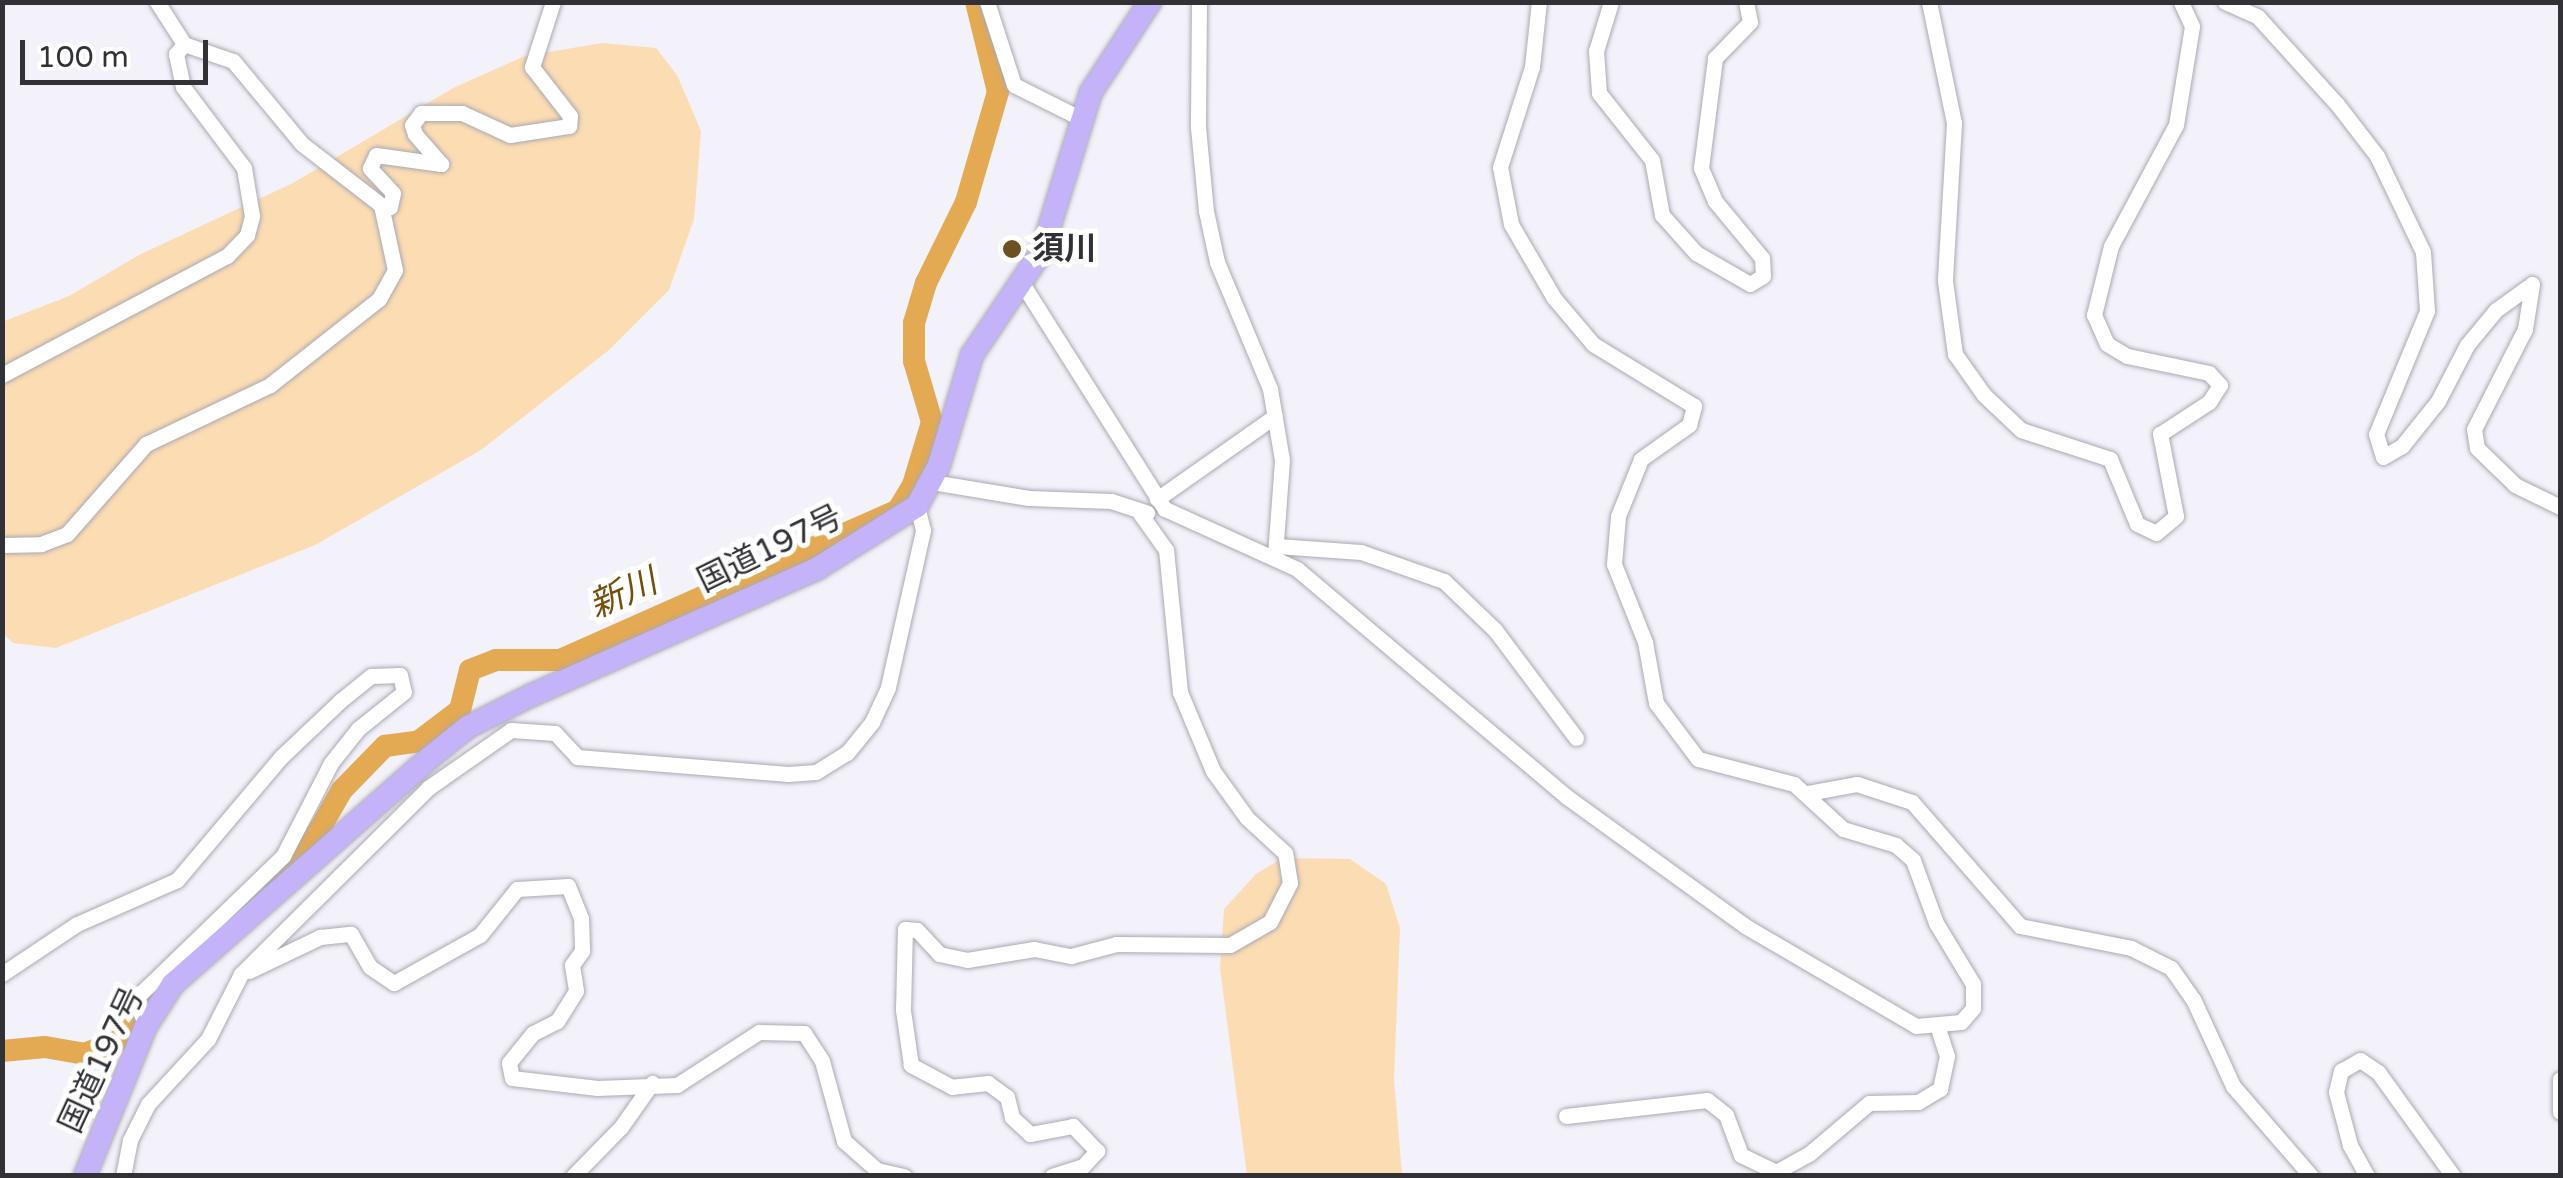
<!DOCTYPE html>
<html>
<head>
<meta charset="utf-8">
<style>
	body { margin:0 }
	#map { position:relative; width:2563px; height:1178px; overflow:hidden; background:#f3f1fa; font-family:"Varela Round","Noto Sans JP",sans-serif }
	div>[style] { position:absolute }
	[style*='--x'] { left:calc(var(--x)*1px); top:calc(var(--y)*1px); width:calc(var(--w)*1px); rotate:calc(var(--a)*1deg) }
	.green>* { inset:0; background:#fcdcb3 }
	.river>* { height:22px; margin:-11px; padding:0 11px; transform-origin:11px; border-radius:11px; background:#e4a953 }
	.roads { filter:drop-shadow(0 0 2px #aba9b2) drop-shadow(0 0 2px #aba9b2) }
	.minor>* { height:15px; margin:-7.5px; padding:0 7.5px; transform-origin:7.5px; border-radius:7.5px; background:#fff }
	.highway>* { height:22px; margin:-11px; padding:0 11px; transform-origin:11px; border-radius:11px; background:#c4b3f8 }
	.dots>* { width:28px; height:28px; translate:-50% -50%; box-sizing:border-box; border:5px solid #fff; border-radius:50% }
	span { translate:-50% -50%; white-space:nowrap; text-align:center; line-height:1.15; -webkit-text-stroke:10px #fff; paint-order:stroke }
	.poi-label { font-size:32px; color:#323135; font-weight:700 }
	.left { translate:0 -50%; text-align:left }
	.street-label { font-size:32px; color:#323135 }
	.water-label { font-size:35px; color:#754e09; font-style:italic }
	.frame { position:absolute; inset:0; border:5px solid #323135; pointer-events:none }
	.scale { position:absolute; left:20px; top:40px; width:188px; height:45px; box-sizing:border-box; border:5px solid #323135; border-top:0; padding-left:12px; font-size:30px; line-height:35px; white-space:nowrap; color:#323135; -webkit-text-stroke:8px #fff; paint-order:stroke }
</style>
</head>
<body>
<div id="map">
	<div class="green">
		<i style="clip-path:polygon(602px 43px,656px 48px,677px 75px,701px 131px,694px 219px,669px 290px,609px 350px,481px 450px,315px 545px,56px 648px,13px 643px,3px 633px,2px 322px,69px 296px,139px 255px,293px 183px,455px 87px,525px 56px)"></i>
		<i style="clip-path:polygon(1282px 858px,1350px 859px,1386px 884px,1400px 928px,1394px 1079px,1402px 1175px,1247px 1175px,1220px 968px,1224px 909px,1256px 874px)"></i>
	</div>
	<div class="river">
		<i style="--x:270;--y:878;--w:66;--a:-43.8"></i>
		<i style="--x:318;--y:832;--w:48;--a:-60.3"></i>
		<i style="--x:342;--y:790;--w:62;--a:-45.7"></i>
		<i style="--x:385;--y:746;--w:34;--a:-8"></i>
		<i style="--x:419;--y:741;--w:51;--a:-37.1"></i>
		<i style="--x:460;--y:710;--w:41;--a:-76"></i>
		<i style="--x:470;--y:670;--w:28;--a:-21"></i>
		<i style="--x:496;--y:660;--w:64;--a:0"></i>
		<i style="--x:560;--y:660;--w:370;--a:-23.9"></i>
		<i style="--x:898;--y:510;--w:29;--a:-59"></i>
		<i style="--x:913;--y:485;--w:66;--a:-73.2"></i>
		<i style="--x:932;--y:422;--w:64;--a:-106.4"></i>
		<i style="--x:914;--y:361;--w:38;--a:-90"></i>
		<i style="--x:914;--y:323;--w:42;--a:-73.3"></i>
		<i style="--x:926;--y:283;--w:90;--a:-63.7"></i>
		<i style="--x:966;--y:202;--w:115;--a:-73.8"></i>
		<i style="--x:998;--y:92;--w:93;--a:-103.7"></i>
		<i style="--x:2;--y:1051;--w:43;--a:-5.3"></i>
		<i style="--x:45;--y:1047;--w:40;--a:10"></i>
		<i style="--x:84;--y:1054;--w:39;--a:-21"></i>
		<i style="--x:120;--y:1040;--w:54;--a:-54"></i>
	</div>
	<div class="roads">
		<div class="minor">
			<i style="--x:987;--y:2;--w:87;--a:72"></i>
			<i style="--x:1014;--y:85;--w:74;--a:26.6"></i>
			<i style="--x:1199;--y:2;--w:125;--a:90.5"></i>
			<i style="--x:1198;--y:127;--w:84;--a:84.6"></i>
			<i style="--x:1206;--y:211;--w:52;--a:77.8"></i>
			<i style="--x:1217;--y:262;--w:138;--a:67.3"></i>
			<i style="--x:1270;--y:389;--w:72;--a:80.4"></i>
			<i style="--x:1282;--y:460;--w:95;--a:94.2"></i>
			<i style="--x:1611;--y:2;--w:51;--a:107"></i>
			<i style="--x:1596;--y:51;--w:42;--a:85.9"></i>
			<i style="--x:1599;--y:93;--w:85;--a:51.7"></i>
			<i style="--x:1652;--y:160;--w:56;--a:79.7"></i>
			<i style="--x:1662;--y:215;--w:51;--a:48.2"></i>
			<i style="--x:1696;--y:253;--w:62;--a:29.9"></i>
			<i style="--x:1750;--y:284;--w:15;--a:-32"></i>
			<i style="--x:1763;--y:276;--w:18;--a:-93"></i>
			<i style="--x:1762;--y:258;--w:74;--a:-129.5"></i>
			<i style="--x:1715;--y:201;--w:36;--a:-113"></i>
			<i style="--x:1701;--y:168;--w:111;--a:-82.7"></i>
			<i style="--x:1715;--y:58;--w:50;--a:-45.8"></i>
			<i style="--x:1750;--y:22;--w:20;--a:-101"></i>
			<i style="--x:1929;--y:2;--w:124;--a:78.3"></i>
			<i style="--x:1954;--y:123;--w:158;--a:93.3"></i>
			<i style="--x:1945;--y:281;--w:74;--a:82.2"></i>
			<i style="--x:1955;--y:354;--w:50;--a:54.7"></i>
			<i style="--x:1984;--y:395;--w:51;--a:43.4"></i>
			<i style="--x:2021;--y:430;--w:94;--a:18"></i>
			<i style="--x:2110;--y:459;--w:70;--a:67.4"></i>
			<i style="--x:2137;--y:524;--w:21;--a:25"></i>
			<i style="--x:2156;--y:533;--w:26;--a:-40"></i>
			<i style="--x:2176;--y:516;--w:84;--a:-101"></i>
			<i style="--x:2160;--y:434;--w:59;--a:-33.1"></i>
			<i style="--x:2209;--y:402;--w:20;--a:-57"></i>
			<i style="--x:2220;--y:385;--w:16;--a:-133"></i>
			<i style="--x:2209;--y:373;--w:84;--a:-168.3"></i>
			<i style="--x:2127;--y:356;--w:23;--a:-149"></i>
			<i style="--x:2107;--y:344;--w:32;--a:-114"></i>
			<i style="--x:2094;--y:315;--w:71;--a:-76.2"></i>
			<i style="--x:2111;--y:246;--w:137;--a:-61.8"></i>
			<i style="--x:2176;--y:125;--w:100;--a:-80.8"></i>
			<i style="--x:2192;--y:26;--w:26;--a:-115"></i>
			<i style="--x:2225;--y:2;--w:36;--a:24"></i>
			<i style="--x:2258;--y:17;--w:118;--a:47.8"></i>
			<i style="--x:2337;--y:104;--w:66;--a:52.4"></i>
			<i style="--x:2377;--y:156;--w:106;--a:64.4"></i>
			<i style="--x:2423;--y:252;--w:59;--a:86.1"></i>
			<i style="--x:2427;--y:311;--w:133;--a:112.5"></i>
			<i style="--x:2376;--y:434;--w:24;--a:73"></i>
			<i style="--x:2383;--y:457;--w:22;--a:-30"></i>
			<i style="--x:2402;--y:446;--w:58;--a:-51.3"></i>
			<i style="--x:2438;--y:401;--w:63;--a:-62.6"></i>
			<i style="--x:2467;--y:345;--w:45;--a:-50.4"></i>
			<i style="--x:2496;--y:310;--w:44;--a:-35.8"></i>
			<i style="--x:2532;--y:284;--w:46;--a:98.8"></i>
			<i style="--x:2525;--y:329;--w:112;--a:117"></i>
			<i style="--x:2474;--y:429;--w:19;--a:81"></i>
			<i style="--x:2477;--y:448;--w:53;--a:44.2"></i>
			<i style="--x:2515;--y:485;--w:50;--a:26.1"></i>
			<i style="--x:381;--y:205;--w:9;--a:13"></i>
			<i style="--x:390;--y:207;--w:14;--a:-78"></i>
			<i style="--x:393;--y:193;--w:34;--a:-133"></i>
			<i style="--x:370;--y:168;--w:14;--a:-65"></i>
			<i style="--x:376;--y:155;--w:66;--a:7.9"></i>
			<i style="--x:441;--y:164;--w:40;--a:-131"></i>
			<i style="--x:415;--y:134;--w:9;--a:-108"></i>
			<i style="--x:412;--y:125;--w:15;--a:-53"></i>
			<i style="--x:421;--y:113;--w:41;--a:0"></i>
			<i style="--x:462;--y:113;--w:53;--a:24.6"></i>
			<i style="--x:510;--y:135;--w:60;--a:-8.7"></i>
			<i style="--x:569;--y:126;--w:10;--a:-84"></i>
			<i style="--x:570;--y:116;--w:62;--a:-127.8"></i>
			<i style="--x:532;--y:67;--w:68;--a:-72.1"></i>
			<i style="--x:1020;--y:280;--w:271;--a:57.7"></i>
			<i style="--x:1165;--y:509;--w:145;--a:24.4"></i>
			<i style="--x:1297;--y:569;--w:353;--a:40.2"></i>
			<i style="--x:1567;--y:797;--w:220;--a:35.9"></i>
			<i style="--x:1745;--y:926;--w:198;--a:30.3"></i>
			<i style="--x:1916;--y:1026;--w:45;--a:-5.1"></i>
			<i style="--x:1961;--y:1022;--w:18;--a:-49"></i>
			<i style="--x:1973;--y:1008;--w:24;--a:-90"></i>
			<i style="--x:1973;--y:984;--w:71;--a:-121.2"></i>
			<i style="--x:1936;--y:923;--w:67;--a:-110.1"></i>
			<i style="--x:1913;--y:860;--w:23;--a:-139"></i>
			<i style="--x:1896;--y:845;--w:55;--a:-163.2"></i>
			<i style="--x:1843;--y:829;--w:67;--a:-137.4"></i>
			<i style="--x:1794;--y:784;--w:99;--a:-165.4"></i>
			<i style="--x:1698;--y:759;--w:70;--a:-126.9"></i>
			<i style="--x:1656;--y:703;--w:62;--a:-100.2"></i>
			<i style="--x:1645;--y:642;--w:84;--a:-111.7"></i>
			<i style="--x:1614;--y:564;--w:48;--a:-85.2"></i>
			<i style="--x:1618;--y:516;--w:61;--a:-68"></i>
			<i style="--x:1641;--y:459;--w:59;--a:-35.3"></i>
			<i style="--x:1689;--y:425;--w:20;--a:-75"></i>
			<i style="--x:1694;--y:406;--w:119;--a:-148.5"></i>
			<i style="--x:1593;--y:344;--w:60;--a:-130.3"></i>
			<i style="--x:1554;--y:298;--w:86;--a:-120.2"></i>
			<i style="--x:1511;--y:224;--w:58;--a:-100.9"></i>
			<i style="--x:1500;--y:167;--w:105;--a:-72.3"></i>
			<i style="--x:1532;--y:67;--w:65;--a:-83.9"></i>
			<i style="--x:2;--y:375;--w:255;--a:-27.9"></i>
			<i style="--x:227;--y:256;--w:29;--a:-46"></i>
			<i style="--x:247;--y:235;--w:20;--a:-75"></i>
			<i style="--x:252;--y:216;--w:49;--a:-99.5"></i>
			<i style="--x:244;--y:168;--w:101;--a:-127"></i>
			<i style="--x:183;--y:87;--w:34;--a:-102"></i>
			<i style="--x:176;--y:54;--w:13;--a:-51"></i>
			<i style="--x:932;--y:482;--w:98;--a:9.4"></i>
			<i style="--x:1029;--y:498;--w:82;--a:2.1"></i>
			<i style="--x:1111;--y:501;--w:38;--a:18"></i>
			<i style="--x:1157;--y:499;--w:144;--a:-35.1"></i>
			<i style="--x:2;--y:545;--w:39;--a:-1"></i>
			<i style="--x:41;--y:544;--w:28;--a:-21"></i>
			<i style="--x:67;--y:534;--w:120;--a:-48.7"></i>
			<i style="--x:146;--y:444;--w:137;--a:-25.4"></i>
			<i style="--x:270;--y:385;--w:139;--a:-38.3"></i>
			<i style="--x:379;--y:299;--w:33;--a:-61"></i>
			<i style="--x:395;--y:270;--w:66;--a:-102.2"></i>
			<i style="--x:381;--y:205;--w:100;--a:-142.3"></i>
			<i style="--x:302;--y:144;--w:108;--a:-129.7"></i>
			<i style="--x:233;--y:61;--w:52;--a:-160.9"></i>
			<i style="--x:184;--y:44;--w:50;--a:-122.7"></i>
			<i style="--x:1277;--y:546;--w:84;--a:4.1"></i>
			<i style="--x:1361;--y:552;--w:88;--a:19.3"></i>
			<i style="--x:1444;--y:581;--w:71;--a:43.9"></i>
			<i style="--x:1495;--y:630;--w:135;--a:53.1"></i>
			<i style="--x:1808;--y:793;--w:50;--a:-10.4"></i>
			<i style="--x:1857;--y:784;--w:58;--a:18.1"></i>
			<i style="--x:1912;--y:802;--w:164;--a:48.9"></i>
			<i style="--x:2020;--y:926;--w:113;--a:11.2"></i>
			<i style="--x:2131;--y:948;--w:45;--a:26.6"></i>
			<i style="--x:2171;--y:968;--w:38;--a:55"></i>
			<i style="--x:2193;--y:999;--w:96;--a:65.3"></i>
			<i style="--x:2233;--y:1086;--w:119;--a:49.1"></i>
			<i style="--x:249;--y:971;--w:79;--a:-25.6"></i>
			<i style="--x:320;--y:937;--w:31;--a:-6"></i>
			<i style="--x:351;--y:934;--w:38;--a:60"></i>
			<i style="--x:370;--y:967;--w:29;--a:34"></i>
			<i style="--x:394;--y:983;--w:98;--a:-29.2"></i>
			<i style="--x:480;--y:935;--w:59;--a:-51.2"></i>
			<i style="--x:517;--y:889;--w:51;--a:-3.4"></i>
			<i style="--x:568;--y:886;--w:35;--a:68"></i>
			<i style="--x:581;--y:918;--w:33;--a:88"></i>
			<i style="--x:582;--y:951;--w:17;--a:126"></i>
			<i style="--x:572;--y:965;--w:26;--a:81"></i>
			<i style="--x:576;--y:991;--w:36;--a:122"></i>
			<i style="--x:557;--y:1021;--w:27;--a:153"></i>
			<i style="--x:533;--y:1033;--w:38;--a:129"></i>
			<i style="--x:509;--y:1063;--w:15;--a:79"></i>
			<i style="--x:512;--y:1078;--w:86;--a:6.7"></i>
			<i style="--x:597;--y:1088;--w:80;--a:-2.1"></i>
			<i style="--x:677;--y:1085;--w:98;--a:-32.9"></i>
			<i style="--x:759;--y:1032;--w:45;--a:1.3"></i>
			<i style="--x:804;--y:1033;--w:33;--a:57"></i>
			<i style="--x:822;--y:1061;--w:83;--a:74.6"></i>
			<i style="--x:844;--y:1141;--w:44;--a:41.3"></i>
			<i style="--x:877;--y:1170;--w:28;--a:13"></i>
			<i style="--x:2;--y:974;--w:90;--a:-33.7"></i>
			<i style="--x:77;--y:924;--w:109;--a:-23.7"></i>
			<i style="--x:177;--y:880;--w:160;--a:-49.8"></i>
			<i style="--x:280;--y:758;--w:83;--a:-43.5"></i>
			<i style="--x:340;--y:701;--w:40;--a:-39"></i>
			<i style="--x:371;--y:676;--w:29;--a:-2"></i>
			<i style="--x:400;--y:675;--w:17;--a:77"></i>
			<i style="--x:404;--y:692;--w:59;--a:141.2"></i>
			<i style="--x:358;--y:729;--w:43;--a:128.5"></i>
			<i style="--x:331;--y:763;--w:105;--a:117.3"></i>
			<i style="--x:283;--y:856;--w:206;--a:136"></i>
			<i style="--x:135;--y:999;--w:29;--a:68"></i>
			<i style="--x:2560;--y:1079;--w:33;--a:90"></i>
			<i style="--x:1566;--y:1116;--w:142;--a:-6.5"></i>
			<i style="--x:1707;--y:1100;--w:24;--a:38"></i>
			<i style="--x:1726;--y:1115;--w:43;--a:69.4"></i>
			<i style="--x:1741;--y:1155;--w:39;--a:26"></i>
			<i style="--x:1776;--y:1172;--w:39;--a:-29"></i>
			<i style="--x:1810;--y:1153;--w:77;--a:-40.3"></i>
			<i style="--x:1869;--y:1103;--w:49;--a:-1.2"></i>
			<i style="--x:1918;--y:1102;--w:26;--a:-31"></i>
			<i style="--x:1940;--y:1089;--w:34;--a:-78"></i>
			<i style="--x:1947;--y:1056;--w:28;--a:-108"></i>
			<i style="--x:123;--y:1176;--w:37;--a:-79"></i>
			<i style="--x:130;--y:1140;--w:40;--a:-63.4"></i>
			<i style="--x:148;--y:1104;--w:88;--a:-47.3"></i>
			<i style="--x:208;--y:1039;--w:73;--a:-63.1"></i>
			<i style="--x:241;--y:974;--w:264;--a:-44.8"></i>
			<i style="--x:428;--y:788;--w:101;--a:-34.9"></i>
			<i style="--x:511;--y:730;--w:44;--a:3.9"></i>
			<i style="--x:555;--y:733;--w:33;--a:47"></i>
			<i style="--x:577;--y:757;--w:212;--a:4.6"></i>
			<i style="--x:788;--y:774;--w:28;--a:-4"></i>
			<i style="--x:816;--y:772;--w:36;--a:-32"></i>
			<i style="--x:847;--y:753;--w:40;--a:-51"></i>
			<i style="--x:872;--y:722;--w:38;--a:-65"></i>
			<i style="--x:888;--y:687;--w:161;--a:-77.4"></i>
			<i style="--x:923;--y:530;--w:25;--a:-104"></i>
			<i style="--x:573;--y:1176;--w:69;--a:-45.6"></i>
			<i style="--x:621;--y:1127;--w:54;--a:-54.8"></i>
			<i style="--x:1052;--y:1176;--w:33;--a:-18"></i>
			<i style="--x:1083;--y:1166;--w:21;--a:-47"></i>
			<i style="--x:1097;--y:1151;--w:35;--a:-134"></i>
			<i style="--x:1073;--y:1126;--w:44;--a:169.5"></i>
			<i style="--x:1030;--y:1134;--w:25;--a:-137"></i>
			<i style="--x:1012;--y:1117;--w:21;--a:-104"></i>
			<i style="--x:1007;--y:1097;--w:24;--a:-144"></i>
			<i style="--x:988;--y:1083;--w:36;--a:174"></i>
			<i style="--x:952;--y:1087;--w:47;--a:-151.8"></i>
			<i style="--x:911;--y:1065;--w:56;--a:-98.3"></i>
			<i style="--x:903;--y:1010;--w:81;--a:-88.6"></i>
			<i style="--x:905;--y:929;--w:12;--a:5"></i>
			<i style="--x:917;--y:930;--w:33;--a:47"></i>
			<i style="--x:939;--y:954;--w:29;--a:12"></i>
			<i style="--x:967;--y:960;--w:68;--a:-9.3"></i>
			<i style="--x:1034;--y:949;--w:38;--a:11"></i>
			<i style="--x:1071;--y:956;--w:47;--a:-14.9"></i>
			<i style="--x:1116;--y:944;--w:114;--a:0.5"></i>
			<i style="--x:1230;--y:945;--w:46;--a:-29.9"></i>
			<i style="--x:1270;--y:922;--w:44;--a:-62.9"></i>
			<i style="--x:1290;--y:883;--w:30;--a:-99"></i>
			<i style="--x:1285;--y:853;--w:52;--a:-137.4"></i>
			<i style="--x:1247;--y:818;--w:58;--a:-125.9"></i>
			<i style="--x:1213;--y:771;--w:86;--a:-112.7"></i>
			<i style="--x:1180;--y:692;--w:143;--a:-95.6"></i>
			<i style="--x:1166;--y:550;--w:47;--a:-125.4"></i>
			<i style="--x:2367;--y:1176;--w:35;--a:-119"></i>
			<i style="--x:2350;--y:1145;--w:55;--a:-104.8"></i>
			<i style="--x:2336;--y:1092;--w:22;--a:-77"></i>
			<i style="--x:2341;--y:1071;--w:22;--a:-30"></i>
			<i style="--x:2360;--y:1060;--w:22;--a:34"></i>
			<i style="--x:2378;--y:1072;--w:128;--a:54.2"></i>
		</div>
		<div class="highway">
			<i style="--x:85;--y:1176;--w:162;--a:-67.9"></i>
			<i style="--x:146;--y:1026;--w:50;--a:-57.3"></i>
			<i style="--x:173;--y:984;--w:340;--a:-41.4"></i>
			<i style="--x:428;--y:759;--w:51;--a:-38.7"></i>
			<i style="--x:468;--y:727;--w:72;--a:-26.6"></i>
			<i style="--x:532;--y:695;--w:313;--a:-23.9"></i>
			<i style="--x:818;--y:568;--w:117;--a:-32.1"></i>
			<i style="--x:917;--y:506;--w:47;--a:-61.8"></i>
			<i style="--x:939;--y:465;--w:115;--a:-73.3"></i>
			<i style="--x:972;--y:355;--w:125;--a:-56.1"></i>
			<i style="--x:1042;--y:251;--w:166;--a:-72.9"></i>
			<i style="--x:1091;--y:92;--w:108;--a:-56.8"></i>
		</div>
	</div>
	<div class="dots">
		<i style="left:1012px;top:249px;background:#6d4f24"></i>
	</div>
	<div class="poi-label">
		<span class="left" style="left:1032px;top:249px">須川</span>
	</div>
	<div class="street-label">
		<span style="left:770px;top:549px;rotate:-26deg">国道197号</span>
		<span style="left:102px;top:1060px;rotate:-65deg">国道197号</span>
	</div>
	<div class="water-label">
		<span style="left:623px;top:594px;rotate:-24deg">新川</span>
	</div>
	<div class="frame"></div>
	<div class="scale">100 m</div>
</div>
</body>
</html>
